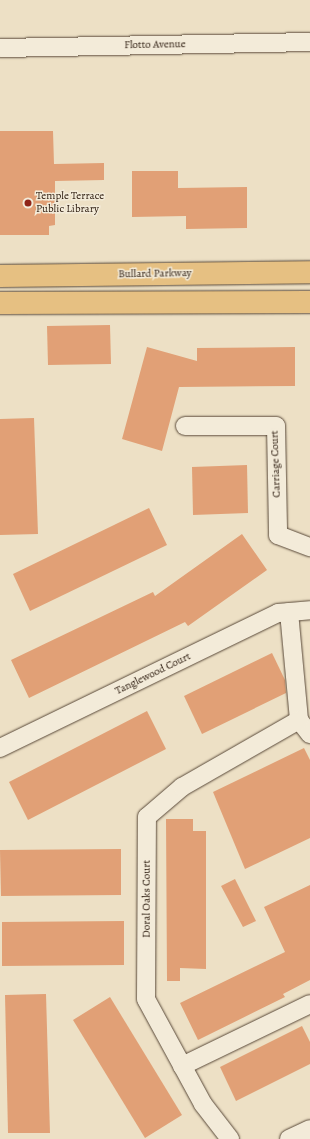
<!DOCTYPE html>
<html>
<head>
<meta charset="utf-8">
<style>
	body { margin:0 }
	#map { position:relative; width:310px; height:1139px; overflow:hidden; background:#ede0c5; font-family:Alegreya,serif }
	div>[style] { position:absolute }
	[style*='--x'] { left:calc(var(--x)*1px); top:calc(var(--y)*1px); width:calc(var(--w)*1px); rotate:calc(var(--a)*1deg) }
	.building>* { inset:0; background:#e1a076 }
	.roads { filter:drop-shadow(0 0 1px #594939) drop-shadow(0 0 1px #594939) }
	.street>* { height:18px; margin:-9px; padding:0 9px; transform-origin:9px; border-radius:9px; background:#f3ebd9 }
	.primary>* { height:22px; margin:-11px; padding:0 11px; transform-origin:11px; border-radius:11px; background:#e6c082 }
	.dots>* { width:11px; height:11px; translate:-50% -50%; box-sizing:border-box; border:2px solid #f3ebd9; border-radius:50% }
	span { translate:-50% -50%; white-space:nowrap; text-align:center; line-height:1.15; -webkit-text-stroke:3px #f3ebd9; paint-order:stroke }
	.street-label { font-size:11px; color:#28170a }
	.poi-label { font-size:11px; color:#28170a }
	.left { translate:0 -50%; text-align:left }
</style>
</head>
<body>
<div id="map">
	<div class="building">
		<i style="clip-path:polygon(0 131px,53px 131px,54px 164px,104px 163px,104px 180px,55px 181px,55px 225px,49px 226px,49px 235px,0 235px)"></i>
		<i style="clip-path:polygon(132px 171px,178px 171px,178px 188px,247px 187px,247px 228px,186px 229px,186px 216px,132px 217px)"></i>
		<i style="clip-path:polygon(110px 325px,111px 364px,48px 365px,47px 326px)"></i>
		<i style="clip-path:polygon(147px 347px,197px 361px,197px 348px,295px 347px,295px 386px,179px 387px,162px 451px,122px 439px)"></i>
		<i style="clip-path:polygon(34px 418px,38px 534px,0 535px,0 419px)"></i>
		<i style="clip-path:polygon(247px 465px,248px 513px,193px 515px,192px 467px)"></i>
		<i style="clip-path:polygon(149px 508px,167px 545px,30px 611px,13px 574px)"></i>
		<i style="clip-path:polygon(242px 534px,267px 570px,188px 626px,185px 622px,29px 698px,11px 660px,153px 592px,155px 596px)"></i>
		<i style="clip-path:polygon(272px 653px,285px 680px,286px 693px,202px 734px,184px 696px)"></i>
		<i style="clip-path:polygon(147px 711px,166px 749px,28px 820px,9px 782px)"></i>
		<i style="clip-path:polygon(304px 748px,310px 760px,310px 838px,245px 869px,213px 792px)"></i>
		<i style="clip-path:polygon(166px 819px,193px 819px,193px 831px,206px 831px,206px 969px,180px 968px,180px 981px,167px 981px)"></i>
		<i style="clip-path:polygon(121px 849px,121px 895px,1px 896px,0 850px)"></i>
		<i style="clip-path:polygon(235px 879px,256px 921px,243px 927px,221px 886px)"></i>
		<i style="clip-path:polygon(310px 885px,310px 980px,283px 994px,285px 997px,198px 1040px,180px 1003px,285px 952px,264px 907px)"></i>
		<i style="clip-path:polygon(124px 921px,124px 965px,2px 966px,2px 922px)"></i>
		<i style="clip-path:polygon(46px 994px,50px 1133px,8px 1133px,5px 995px)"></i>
		<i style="clip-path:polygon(110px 997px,182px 1115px,145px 1138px,73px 1020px)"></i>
		<i style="clip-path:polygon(302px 1026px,310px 1042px,310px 1064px,236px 1101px,220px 1067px)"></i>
	</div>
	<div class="roads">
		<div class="street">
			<i style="--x:0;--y:48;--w:310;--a:-1.1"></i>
			<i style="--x:185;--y:426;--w:91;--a:0"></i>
			<i style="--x:276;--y:426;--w:109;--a:88.9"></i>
			<i style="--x:278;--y:535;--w:34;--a:21"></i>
			<i style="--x:289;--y:612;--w:108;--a:84.7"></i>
			<i style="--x:299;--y:720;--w:18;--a:52"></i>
			<i style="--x:0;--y:748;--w:309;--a:-25.9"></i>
			<i style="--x:278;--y:613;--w:32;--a:-5"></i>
			<i style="--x:182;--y:1066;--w:142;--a:-25.8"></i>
			<i style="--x:230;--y:1139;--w:44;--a:-127.6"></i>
			<i style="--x:203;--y:1104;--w:119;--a:-118.5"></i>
			<i style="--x:146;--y:999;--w:182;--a:-89.7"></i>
			<i style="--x:147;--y:817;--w:46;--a:-40.6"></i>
			<i style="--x:182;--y:787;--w:135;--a:-29.8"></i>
			<i style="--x:289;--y:1139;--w:23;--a:-25"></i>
		</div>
		<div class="primary">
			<i style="--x:0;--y:276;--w:310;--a:-0.7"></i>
			<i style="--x:0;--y:303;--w:310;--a:-0.2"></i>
		</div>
	</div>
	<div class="dots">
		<i style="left:28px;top:203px;background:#8f2418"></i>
	</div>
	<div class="street-label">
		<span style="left:155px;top:45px;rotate:-1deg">Flotto Avenue</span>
		<span style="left:155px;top:274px;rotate:-1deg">Bullard Parkway</span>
		<span style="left:276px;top:464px;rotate:-92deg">Carriage Court</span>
		<span style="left:153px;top:674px;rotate:-26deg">Tanglewood Court</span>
		<span style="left:147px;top:899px;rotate:-90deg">Doral Oaks Court</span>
	</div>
	<div class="poi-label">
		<span class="left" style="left:36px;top:203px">Temple Terrace<br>Public Library</span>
	</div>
</div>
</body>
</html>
